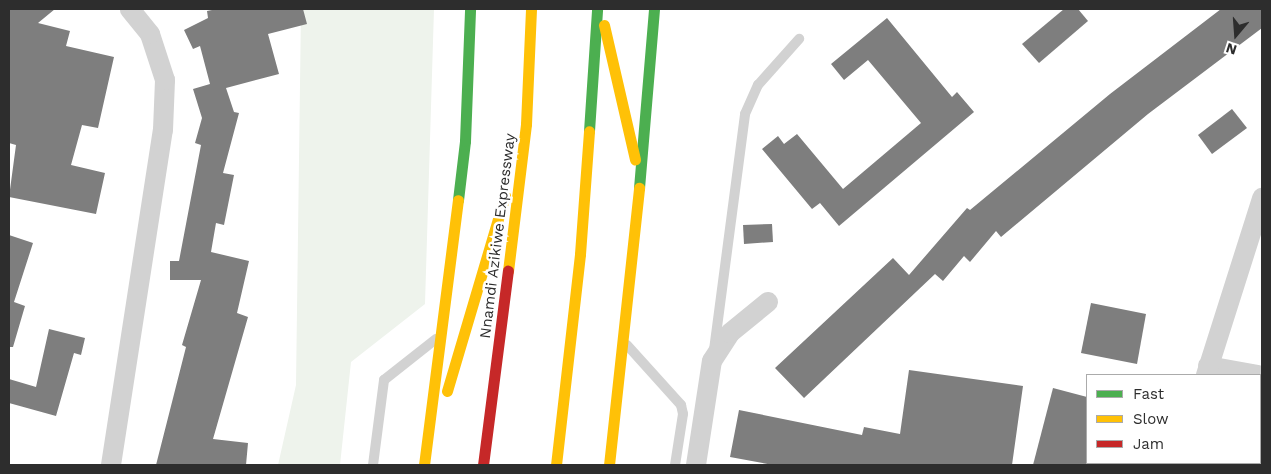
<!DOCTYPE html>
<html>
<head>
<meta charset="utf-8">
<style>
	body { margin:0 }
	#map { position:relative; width:1271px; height:474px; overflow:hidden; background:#fff; font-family:"Work Sans",sans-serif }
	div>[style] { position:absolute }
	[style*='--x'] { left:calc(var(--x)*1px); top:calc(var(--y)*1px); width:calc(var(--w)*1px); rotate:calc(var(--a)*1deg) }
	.green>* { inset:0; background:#eef3ec }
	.building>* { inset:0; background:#7e7e7e }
	.lane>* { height:10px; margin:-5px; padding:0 5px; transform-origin:5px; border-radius:5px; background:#d2d2d2 }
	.street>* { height:20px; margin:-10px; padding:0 10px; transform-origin:10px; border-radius:10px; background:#d2d2d2 }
	.fast>* { height:11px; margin:-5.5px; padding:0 5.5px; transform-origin:5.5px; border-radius:5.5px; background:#4caf50 }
	.slow>* { height:11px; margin:-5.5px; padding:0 5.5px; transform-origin:5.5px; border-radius:5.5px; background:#ffc107 }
	.jam>* { height:11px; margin:-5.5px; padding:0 5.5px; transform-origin:5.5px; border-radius:5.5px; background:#c62828 }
	span { translate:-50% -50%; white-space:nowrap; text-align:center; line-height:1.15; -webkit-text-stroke:5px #fff; paint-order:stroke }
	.street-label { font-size:15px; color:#2d2d2d }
	.frame { position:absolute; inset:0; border:10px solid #2d2d2d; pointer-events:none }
	.legend { position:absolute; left:1086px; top:374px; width:175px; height:90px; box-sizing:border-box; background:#fff; border:1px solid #ababab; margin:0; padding:6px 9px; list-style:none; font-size:15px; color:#2d2d2d }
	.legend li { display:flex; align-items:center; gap:10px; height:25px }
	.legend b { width:25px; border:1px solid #ababab }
	.north { position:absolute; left:1211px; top:10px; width:50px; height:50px; -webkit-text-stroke:4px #fff; paint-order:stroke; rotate:198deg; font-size:14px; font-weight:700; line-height:20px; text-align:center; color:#2d2d2d }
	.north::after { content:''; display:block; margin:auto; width:18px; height:22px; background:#2d2d2d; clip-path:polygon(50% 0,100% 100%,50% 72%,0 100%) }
</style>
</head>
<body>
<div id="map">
	<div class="green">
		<i style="clip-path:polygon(301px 9px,434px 9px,425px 304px,351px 362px,340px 465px,278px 465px,296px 385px)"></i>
	</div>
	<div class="building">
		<i style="clip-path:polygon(9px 9px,55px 9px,38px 23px,70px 31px,66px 46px,114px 57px,98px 128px,82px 125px,71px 165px,105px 173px,96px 214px,9px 197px,16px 145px,9px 143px)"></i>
		<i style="clip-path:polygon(217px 9px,303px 9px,307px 24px,268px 34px,279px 74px,226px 88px,234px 112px,239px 113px,223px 173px,234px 175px,224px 225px,216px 223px,211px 252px,249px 261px,237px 313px,248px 317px,213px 439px,248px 443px,246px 465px,156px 465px,186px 347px,182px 345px,201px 280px,170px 280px,170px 261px,179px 261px,201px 145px,195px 143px,202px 118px,193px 89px,210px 84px,200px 46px,193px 49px,184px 30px,208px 18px,207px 11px)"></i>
		<i style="clip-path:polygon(1064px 9px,1078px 9px,1088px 21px,1039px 63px,1022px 44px)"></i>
		<i style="clip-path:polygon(1221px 9px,1262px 9px,1262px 28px,1148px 114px,1001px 237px,996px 231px,970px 262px,964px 256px,943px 281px,935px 274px,804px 398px,775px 368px,893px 258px,909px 275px,967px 208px,970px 210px,1110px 94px)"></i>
		<i style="clip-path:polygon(887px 18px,952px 97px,957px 92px,974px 112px,839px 226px,820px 203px,812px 209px,762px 149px,778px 136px,784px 144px,797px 134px,843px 189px,921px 123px,868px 60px,844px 80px,831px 64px)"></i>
		<i style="clip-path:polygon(1232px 109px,1247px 128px,1212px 154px,1198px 135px)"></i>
		<i style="clip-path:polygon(772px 224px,773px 242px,744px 244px,743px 225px)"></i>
		<i style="clip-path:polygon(9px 235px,33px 243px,14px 302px,25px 306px,13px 347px,9px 347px)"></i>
		<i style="clip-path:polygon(1091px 303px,1146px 314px,1137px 364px,1081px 353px)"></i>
		<i style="clip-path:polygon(49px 329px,85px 338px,81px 355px,74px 353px,56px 416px,9px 403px,9px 379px,36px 387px)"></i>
		<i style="clip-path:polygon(909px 370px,1023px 386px,1012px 465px,773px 465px,730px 457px,739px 410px,862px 435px,864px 427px,900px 434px)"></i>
		<i style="clip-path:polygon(1053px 388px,1087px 397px,1087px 465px,1033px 465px)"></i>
	</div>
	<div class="lane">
		<i style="--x:627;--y:345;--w:81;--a:48"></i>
		<i style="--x:681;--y:405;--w:9;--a:77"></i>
		<i style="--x:683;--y:414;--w:52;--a:98.9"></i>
		<i style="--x:714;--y:350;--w:238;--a:-82.5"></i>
		<i style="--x:745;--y:114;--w:32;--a:-66"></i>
		<i style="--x:758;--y:85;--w:62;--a:-48.3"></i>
		<i style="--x:373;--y:465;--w:86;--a:-82.6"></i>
		<i style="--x:384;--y:380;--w:66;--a:-38.3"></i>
	</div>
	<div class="street">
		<i style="--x:1208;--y:366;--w:51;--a:10.2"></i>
		<i style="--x:1206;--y:375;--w:186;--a:-72.4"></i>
		<i style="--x:111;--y:465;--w:339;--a:-81.2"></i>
		<i style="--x:163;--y:130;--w:50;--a:-87.7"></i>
		<i style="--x:165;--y:80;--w:48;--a:-108.1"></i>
		<i style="--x:150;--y:34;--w:32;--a:-129"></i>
		<i style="--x:696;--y:465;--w:105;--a:-81.3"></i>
		<i style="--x:712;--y:361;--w:33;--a:-57"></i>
		<i style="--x:730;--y:333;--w:49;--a:-39.2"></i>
		<i style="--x:1187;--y:465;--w:2;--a:-90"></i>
	</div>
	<div class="fast">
		<i style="--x:589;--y:131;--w:122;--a:-86.2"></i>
		<i style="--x:639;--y:188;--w:180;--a:-85.2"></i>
		<i style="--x:458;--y:200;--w:59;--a:-83.2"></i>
		<i style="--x:465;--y:141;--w:132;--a:-87.8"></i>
	</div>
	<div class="slow">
		<i style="--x:604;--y:25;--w:138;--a:77"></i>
		<i style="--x:508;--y:271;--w:148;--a:-83"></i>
		<i style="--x:526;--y:124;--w:115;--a:-87.5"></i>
		<i style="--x:447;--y:391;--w:204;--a:-73.5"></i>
		<i style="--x:424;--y:465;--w:267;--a:-82.7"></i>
		<i style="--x:556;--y:465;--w:212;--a:-83.5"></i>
		<i style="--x:580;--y:254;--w:123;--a:-85.8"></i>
		<i style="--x:609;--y:465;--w:279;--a:-83.8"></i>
	</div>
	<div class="jam">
		<i style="--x:483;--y:465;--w:196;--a:-82.7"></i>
	</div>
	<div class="street-label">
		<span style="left:498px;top:236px;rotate:-83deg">Nnamdi Azikiwe Expressway</span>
	</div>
	<div class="frame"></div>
	<ul class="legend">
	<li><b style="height:6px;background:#4caf50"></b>Fast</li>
	<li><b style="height:6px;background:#ffc107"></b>Slow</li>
	<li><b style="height:6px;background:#c62828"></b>Jam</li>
	</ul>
	<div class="north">N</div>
</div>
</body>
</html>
